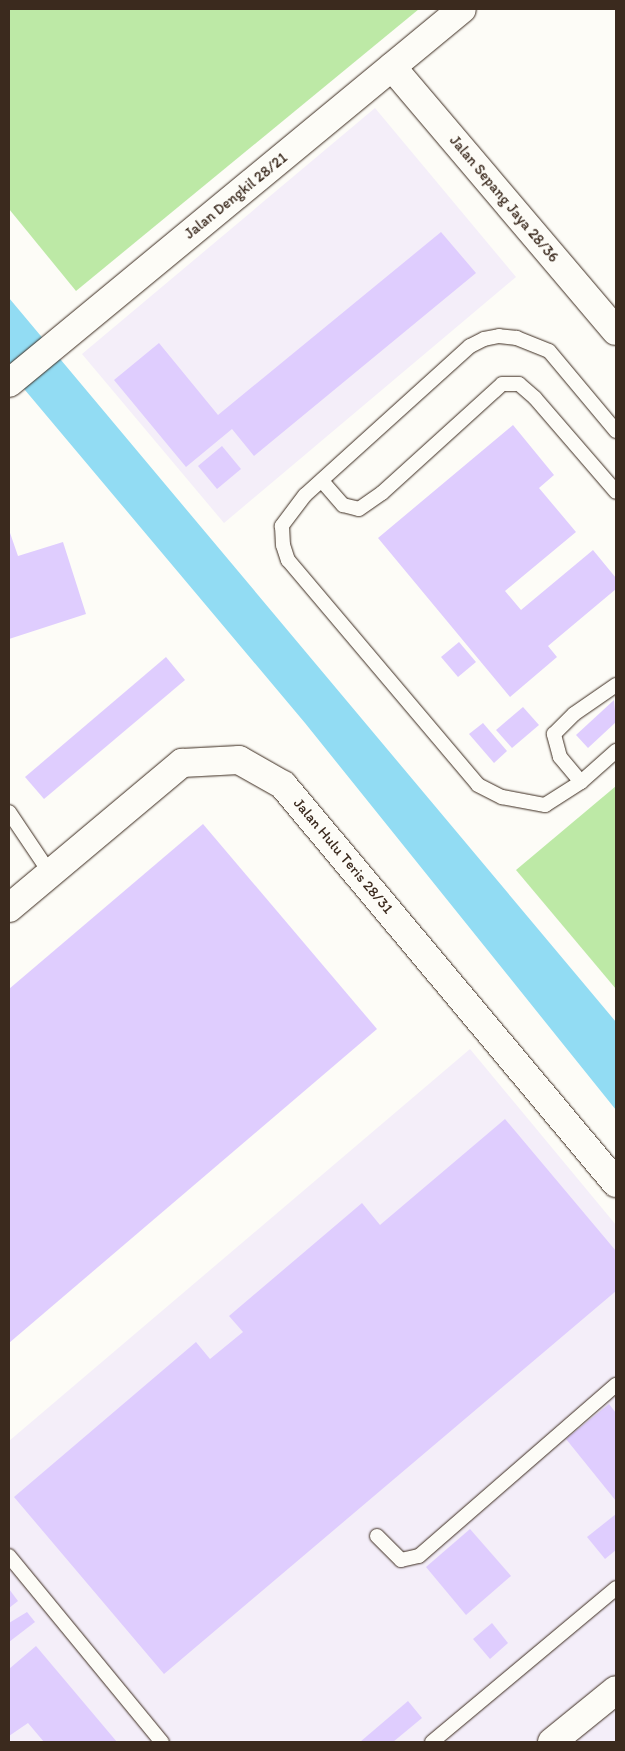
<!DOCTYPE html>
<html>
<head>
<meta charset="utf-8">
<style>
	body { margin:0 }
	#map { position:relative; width:625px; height:1751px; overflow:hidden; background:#fdfcf7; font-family:Itim,sans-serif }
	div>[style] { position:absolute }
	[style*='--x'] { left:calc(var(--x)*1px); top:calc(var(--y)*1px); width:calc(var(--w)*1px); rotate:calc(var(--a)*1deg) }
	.built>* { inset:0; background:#f4eef9 }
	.green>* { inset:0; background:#bde9a6 }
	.water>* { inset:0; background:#92dcf3 }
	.building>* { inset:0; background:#dfcdfe }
	.roads { filter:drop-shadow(0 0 1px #3b2a1e) drop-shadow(0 0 1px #3b2a1e) }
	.lane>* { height:14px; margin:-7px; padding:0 7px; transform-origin:7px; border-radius:7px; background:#fdfcf7 }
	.street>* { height:28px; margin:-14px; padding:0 14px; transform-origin:14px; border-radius:14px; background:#fdfcf7 }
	span { translate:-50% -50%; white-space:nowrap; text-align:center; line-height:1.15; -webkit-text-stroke:4px #fdfcf7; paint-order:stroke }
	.street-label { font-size:15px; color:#3b2a1e }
	.frame { position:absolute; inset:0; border:10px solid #3b2a1e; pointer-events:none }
</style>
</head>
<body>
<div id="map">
	<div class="built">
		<i style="clip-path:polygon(375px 108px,516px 277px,224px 523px,82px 354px)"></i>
		<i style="clip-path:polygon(470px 1049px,616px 1225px,616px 1742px,9px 1742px,9px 1441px)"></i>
	</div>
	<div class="green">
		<i style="clip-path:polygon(9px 9px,419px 9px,76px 291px,9px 209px)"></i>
		<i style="clip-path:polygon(616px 786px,616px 989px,516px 870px)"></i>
	</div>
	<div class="water">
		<i style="clip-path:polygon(9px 298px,616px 1022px,616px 1110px,305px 723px,9px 371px)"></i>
	</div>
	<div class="building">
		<i style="clip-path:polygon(441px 232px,476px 273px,254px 456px,232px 429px,186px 467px,114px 380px,159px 343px,218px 415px)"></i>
		<i style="clip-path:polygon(513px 425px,554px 475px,539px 488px,576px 532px,505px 591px,521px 610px,593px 550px,616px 578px,616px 589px,548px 646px,557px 657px,510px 697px,378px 538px)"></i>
		<i style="clip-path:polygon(222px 446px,241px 469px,217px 489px,198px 466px)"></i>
		<i style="clip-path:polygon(9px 530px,18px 556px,63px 542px,86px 614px,9px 639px)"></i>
		<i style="clip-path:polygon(459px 642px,476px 662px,458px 677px,441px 657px)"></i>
		<i style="clip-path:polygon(166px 657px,185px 680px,44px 799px,25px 777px)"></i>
		<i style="clip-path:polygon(614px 700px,616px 722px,588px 748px,576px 735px)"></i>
		<i style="clip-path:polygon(523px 707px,539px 725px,512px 748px,496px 730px)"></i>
		<i style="clip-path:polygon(483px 723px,507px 751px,494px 763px,469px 734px)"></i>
		<i style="clip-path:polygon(203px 824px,377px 1029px,9px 1343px,9px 989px)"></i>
		<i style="clip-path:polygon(505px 1119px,616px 1251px,616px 1291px,164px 1674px,14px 1497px,196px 1342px,210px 1359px,243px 1332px,229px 1316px,362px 1203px,380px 1225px)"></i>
		<i style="clip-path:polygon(609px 1404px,616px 1413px,616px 1501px,566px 1439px)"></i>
		<i style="clip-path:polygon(616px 1514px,616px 1550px,605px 1559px,587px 1537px)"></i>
		<i style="clip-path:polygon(470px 1529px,511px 1576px,466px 1615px,426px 1567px)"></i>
		<i style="clip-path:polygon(9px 1589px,18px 1601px,9px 1608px)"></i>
		<i style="clip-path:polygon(27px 1612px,35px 1622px,9px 1642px,9px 1623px)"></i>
		<i style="clip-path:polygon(492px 1623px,508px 1643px,490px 1659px,473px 1639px)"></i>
		<i style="clip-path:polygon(36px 1646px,117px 1742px,44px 1742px,28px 1723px,9px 1736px,9px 1669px)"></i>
		<i style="clip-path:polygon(408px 1701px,422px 1718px,393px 1742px,360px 1742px)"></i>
	</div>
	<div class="roads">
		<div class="lane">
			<i style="--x:616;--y:431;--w:104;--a:-129.9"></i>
			<i style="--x:549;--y:351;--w:35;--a:-158"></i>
			<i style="--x:517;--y:338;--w:18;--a:-174"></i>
			<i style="--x:499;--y:336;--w:15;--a:169"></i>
			<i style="--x:484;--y:339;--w:16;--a:153"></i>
			<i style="--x:470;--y:346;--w:222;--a:137.9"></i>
			<i style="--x:305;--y:495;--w:39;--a:127"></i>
			<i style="--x:282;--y:526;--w:19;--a:87"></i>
			<i style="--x:283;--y:545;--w:16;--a:72"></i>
			<i style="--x:288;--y:560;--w:294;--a:49.8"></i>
			<i style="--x:478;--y:785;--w:27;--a:27"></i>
			<i style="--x:502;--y:797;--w:44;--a:10.5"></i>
			<i style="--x:545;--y:805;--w:43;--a:-32.6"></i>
			<i style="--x:581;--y:782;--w:47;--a:-41.5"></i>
			<i style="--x:322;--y:481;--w:32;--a:49"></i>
			<i style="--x:343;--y:505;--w:16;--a:14"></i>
			<i style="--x:359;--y:509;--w:28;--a:-35"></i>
			<i style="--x:382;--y:493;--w:162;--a:-42.2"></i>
			<i style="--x:502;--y:384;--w:17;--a:0"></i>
			<i style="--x:519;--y:384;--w:21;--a:41"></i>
			<i style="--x:535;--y:398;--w:124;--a:49.2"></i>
			<i style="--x:581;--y:782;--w:33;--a:-130"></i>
			<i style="--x:560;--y:757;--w:24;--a:-105"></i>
			<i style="--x:554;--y:734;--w:28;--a:-45"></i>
			<i style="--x:574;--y:714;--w:51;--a:-34.6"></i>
			<i style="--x:9;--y:812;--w:73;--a:56.1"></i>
			<i style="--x:377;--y:1536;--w:34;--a:45"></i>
			<i style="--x:401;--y:1560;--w:18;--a:-13"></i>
			<i style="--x:419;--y:1556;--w:261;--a:-41"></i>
			<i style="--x:9;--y:1556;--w:241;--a:50.6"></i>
			<i style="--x:432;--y:1742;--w:240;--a:-39.9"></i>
		</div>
		<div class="street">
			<i style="--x:392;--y:67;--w:346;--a:49.7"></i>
			<i style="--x:9;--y:383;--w:587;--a:-39.54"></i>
			<i style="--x:9;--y:908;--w:226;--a:-40"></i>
			<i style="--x:182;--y:763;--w:57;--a:-3"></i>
			<i style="--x:239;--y:760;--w:51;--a:29.6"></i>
			<i style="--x:283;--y:785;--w:519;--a:50.08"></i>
			<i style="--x:552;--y:1742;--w:82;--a:-39.1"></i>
		</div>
	</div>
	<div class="street-label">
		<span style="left:236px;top:196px;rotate:-39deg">Jalan Dengkil 28/21</span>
		<span style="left:504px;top:199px;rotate:50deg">Jalan Sepang Jaya 28/36</span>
		<span style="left:343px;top:856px;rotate:50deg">Jalan Hulu Teris 28/31</span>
	</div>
	<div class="frame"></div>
</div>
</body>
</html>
